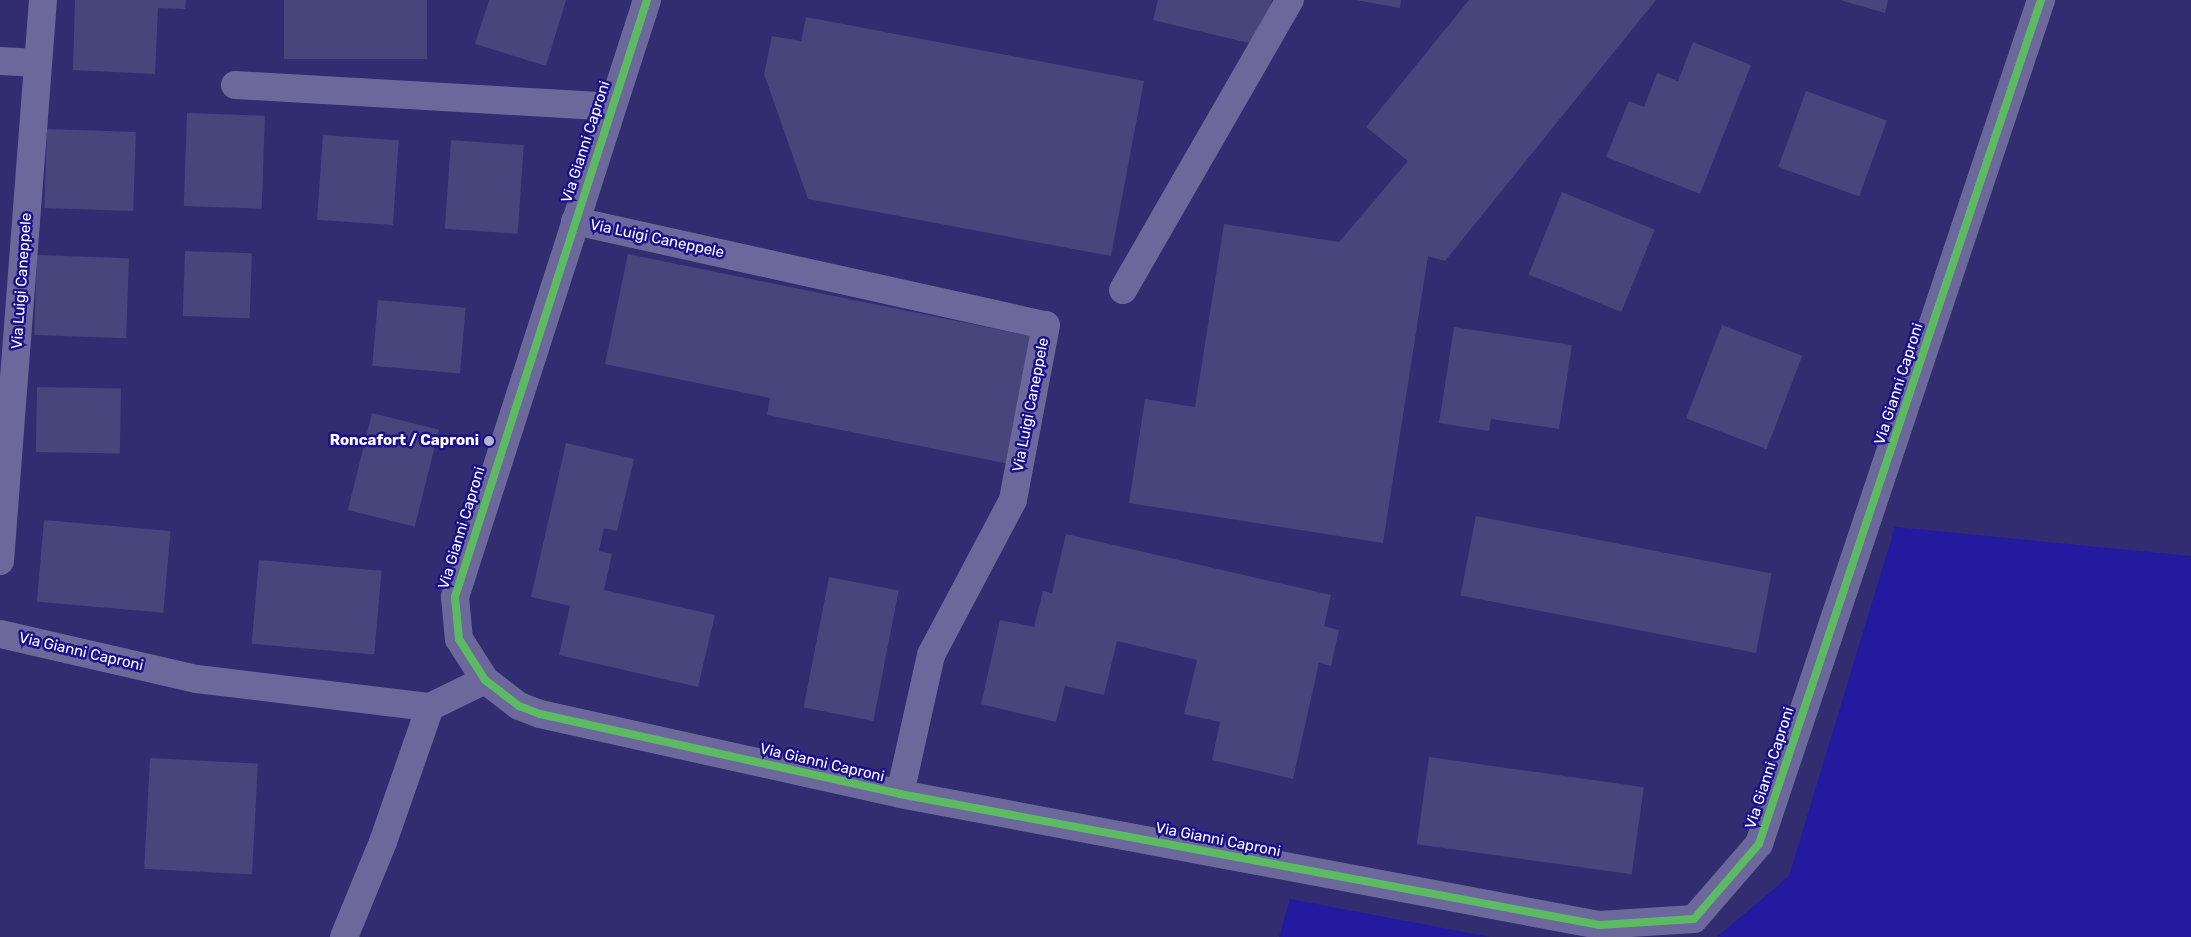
<!DOCTYPE html>
<html>
<head>
<meta charset="utf-8">
<style>
	body { margin:0 }
	#map { position:relative; width:2191px; height:937px; overflow:hidden; background:#322c70; font-family:Rubik,sans-serif }
	div>[style] { position:absolute }
	.green>* { inset:0; background:#241aa0 }
	.building>* { inset:0; background:#48447c; transform-origin:0 0 }
	.minor>* { height:28px; margin:-14px; padding:0 14px; transform-origin:14px; border-radius:14px; background:#6d689c }
	.cycleway>* { height:8px; margin:-4px; padding:0 4px; transform-origin:4px; border-radius:4px; background:#5cba63 }
	.dots>* { width:14px; height:14px; translate:-50% -50%; box-sizing:border-box; border:2px solid #1b108c; border-radius:50% }
	span { translate:-50% -50%; white-space:nowrap; text-align:center; line-height:1.15; -webkit-text-stroke:5px #1b108c; paint-order:stroke }
	.street-label { font-size:15px; color:#fff }
	.poi-label { font-size:15px; color:#fff; font-weight:700 }
	.right { translate:-100% -50%; text-align:right }
</style>
</head>
<body>
<div id="map">
	<div class="green">
		<div style="clip-path:polygon(1895px 527px,2191px 556px,2191px 937px,1717px 937px,1789px 876px)"></div>
		<div style="clip-path:polygon(1290px 899px,1490px 937px,1279px 937px)"></div>
	</div>
	<div class="building">
		<div style="clip-path:polygon(75px 0,186px 0,185px 9px,158px 8px,155px 74px,73px 70px)"></div>
		<div style="left:284px;top:0;width:143px;height:59px"></div>
		<div style="clip-path:polygon(489px 0,566px 0,546px 66px,475px 44px)"></div>
		<div style="clip-path:polygon(1158px 0,1272px 0,1261px 46px,1153px 20px)"></div>
		<div style="clip-path:polygon(1356px 0,1401px 0,1400px 8px)"></div>
		<div style="clip-path:polygon(1469px 0,1656px 0,1445px 261px,1428px 256px,1383px 543px,1129px 503px,1145px 399px,1195px 407px,1224px 224px,1339px 242px,1408px 161px,1366px 127px)"></div>
		<div style="clip-path:polygon(1840px 0,1888px 0,1885px 13px)"></div>
		<div style="clip-path:polygon(806px 17px,1144px 81px,1111px 256px,808px 199px,764px 74px,772px 36px,801px 41px)"></div>
		<div style="clip-path:polygon(1693px 42px,1751px 65px,1700px 194px,1606px 157px,1629px 101px,1644px 107px,1657px 73px,1678px 81px)"></div>
		<div style="left:1806px;top:91px;width:86px;height:81px;rotate:20deg"></div>
		<div style="left:187px;top:113px;width:78px;height:93px;rotate:2deg"></div>
		<div style="left:47px;top:129px;width:89px;height:79px;rotate:2deg"></div>
		<div style="left:323px;top:135px;width:76px;height:85px;rotate:4deg"></div>
		<div style="left:451px;top:140px;width:73px;height:89px;rotate:4deg"></div>
		<div style="left:1562px;top:192px;width:100px;height:89px;rotate:22deg"></div>
		<div style="left:185px;top:251px;width:67px;height:65px;rotate:2deg"></div>
		<div style="clip-path:polygon(628px 254px,1035px 337px,1009px 464px,767px 415px,770px 398px,605px 364px)"></div>
		<div style="left:37px;top:255px;width:92px;height:80px;rotate:2deg"></div>
		<div style="left:378px;top:300px;width:88px;height:66px;rotate:5deg"></div>
		<div style="left:1722px;top:325px;width:86px;height:100px;rotate:21deg"></div>
		<div style="clip-path:polygon(1454px 327px,1572px 345px,1559px 429px,1491px 419px,1489px 431px,1439px 423px)"></div>
		<div style="left:37px;top:387px;width:84px;height:65px;rotate:1deg"></div>
		<div style="left:372px;top:413px;width:69px;height:100px;rotate:14deg"></div>
		<div style="clip-path:polygon(566px 443px,634px 459px,617px 531px,604px 528px,599px 551px,612px 554px,604px 590px,715px 615px,698px 687px,559px 655px,570px 606px,531px 597px)"></div>
		<div style="left:1476px;top:516px;width:301px;height:81px;rotate:11deg"></div>
		<div style="left:44px;top:520px;width:127px;height:82px;rotate:5deg"></div>
		<div style="clip-path:polygon(1066px 534px,1331px 595px,1324px 626px,1339px 630px,1331px 666px,1319px 663px,1293px 779px,1212px 760px,1220px 722px,1184px 714px,1197px 660px,1117px 641px,1104px 695px,1065px 686px,1056px 722px,981px 704px,1000px 620px,1034px 627px,1043px 591px,1052px 593px)"></div>
		<div style="left:259px;top:560px;width:123px;height:84px;rotate:5deg"></div>
		<div style="left:829px;top:577px;width:71px;height:133px;rotate:11deg"></div>
		<div style="left:1429px;top:757px;width:217px;height:88px;rotate:8deg"></div>
		<div style="left:150px;top:758px;width:108px;height:111px;rotate:3deg"></div>
	</div>
	<div class="minor">
		<div style="left:647px;top:0;width:627px;rotate:107.83deg"></div>
		<div style="left:455px;top:597px;width:42px;rotate:84.6deg"></div>
		<div style="left:459px;top:639px;width:49px;rotate:57.6deg"></div>
		<div style="left:485px;top:680px;width:43px;rotate:37.4deg"></div>
		<div style="left:519px;top:706px;width:22px;rotate:21deg"></div>
		<div style="left:540px;top:714px;width:369px;rotate:12.5deg"></div>
		<div style="left:900px;top:794px;width:711px;rotate:10.61deg"></div>
		<div style="left:1599px;top:925px;width:95px;rotate:-3.6deg"></div>
		<div style="left:1694px;top:919px;width:99px;rotate:-49.1deg"></div>
		<div style="left:1759px;top:844px;width:890px;rotate:-71.52deg"></div>
		<div style="left:0;top:61px;width:38px;rotate:3deg"></div>
		<div style="left:235px;top:85px;width:378px;rotate:3.3deg"></div>
		<div style="left:575px;top:221px;width:482px;rotate:12.5deg"></div>
		<div style="left:1046px;top:325px;width:178px;rotate:100.7deg"></div>
		<div style="left:1013px;top:500px;width:175px;rotate:117.9deg"></div>
		<div style="left:931px;top:655px;width:142px;rotate:102.6deg"></div>
		<div style="left:1123px;top:290px;width:335px;rotate:-60.1deg"></div>
		<div style="left:0;top:561px;width:563px;rotate:-85.62deg"></div>
		<div style="left:0;top:634px;width:202px;rotate:12.9deg"></div>
		<div style="left:197px;top:679px;width:235px;rotate:6.9deg"></div>
		<div style="left:344px;top:937px;width:103px;rotate:-67.7deg"></div>
		<div style="left:383px;top:842px;width:143px;rotate:-70.8deg"></div>
		<div style="left:430px;top:707px;width:61px;rotate:-26.1deg"></div>
	</div>
	<div class="cycleway">
		<div style="left:647px;top:0;width:627px;rotate:107.83deg"></div>
		<div style="left:455px;top:597px;width:42px;rotate:84.6deg"></div>
		<div style="left:459px;top:639px;width:49px;rotate:57.6deg"></div>
		<div style="left:485px;top:680px;width:43px;rotate:37.4deg"></div>
		<div style="left:519px;top:706px;width:22px;rotate:21deg"></div>
		<div style="left:540px;top:714px;width:369px;rotate:12.5deg"></div>
		<div style="left:900px;top:794px;width:711px;rotate:10.61deg"></div>
		<div style="left:1599px;top:925px;width:95px;rotate:-3.6deg"></div>
		<div style="left:1694px;top:919px;width:99px;rotate:-49.1deg"></div>
		<div style="left:1759px;top:844px;width:890px;rotate:-71.52deg"></div>
	</div>
	<div class="dots">
		<div style="left:489px;top:441px;background:#b7b5cd"></div>
	</div>
	<div class="street-label">
		<span style="left:586px;top:142px;rotate:-72deg">Via Gianni Caproni</span>
		<span style="left:657px;top:239px;rotate:12deg">Via Luigi Caneppele</span>
		<span style="left:22px;top:281px;rotate:-86deg">Via Luigi Caneppele</span>
		<span style="left:1899px;top:384px;rotate:-72deg">Via Gianni Caproni</span>
		<span style="left:1031px;top:405px;rotate:-79deg">Via Luigi Caneppele</span>
		<span style="left:462px;top:528px;rotate:-73deg">Via Gianni Caproni</span>
		<span style="left:81px;top:652px;rotate:13deg">Via Gianni Caproni</span>
		<span style="left:822px;top:763px;rotate:13deg">Via Gianni Caproni</span>
		<span style="left:1770px;top:768px;rotate:-72deg">Via Gianni Caproni</span>
		<span style="left:1218px;top:840px;rotate:11deg">Via Gianni Caproni</span>
	</div>
	<div class="poi-label">
		<span class="right" style="left:479px;top:441px">Roncafort / Caproni</span>
	</div>
</div>
</body>
</html>
